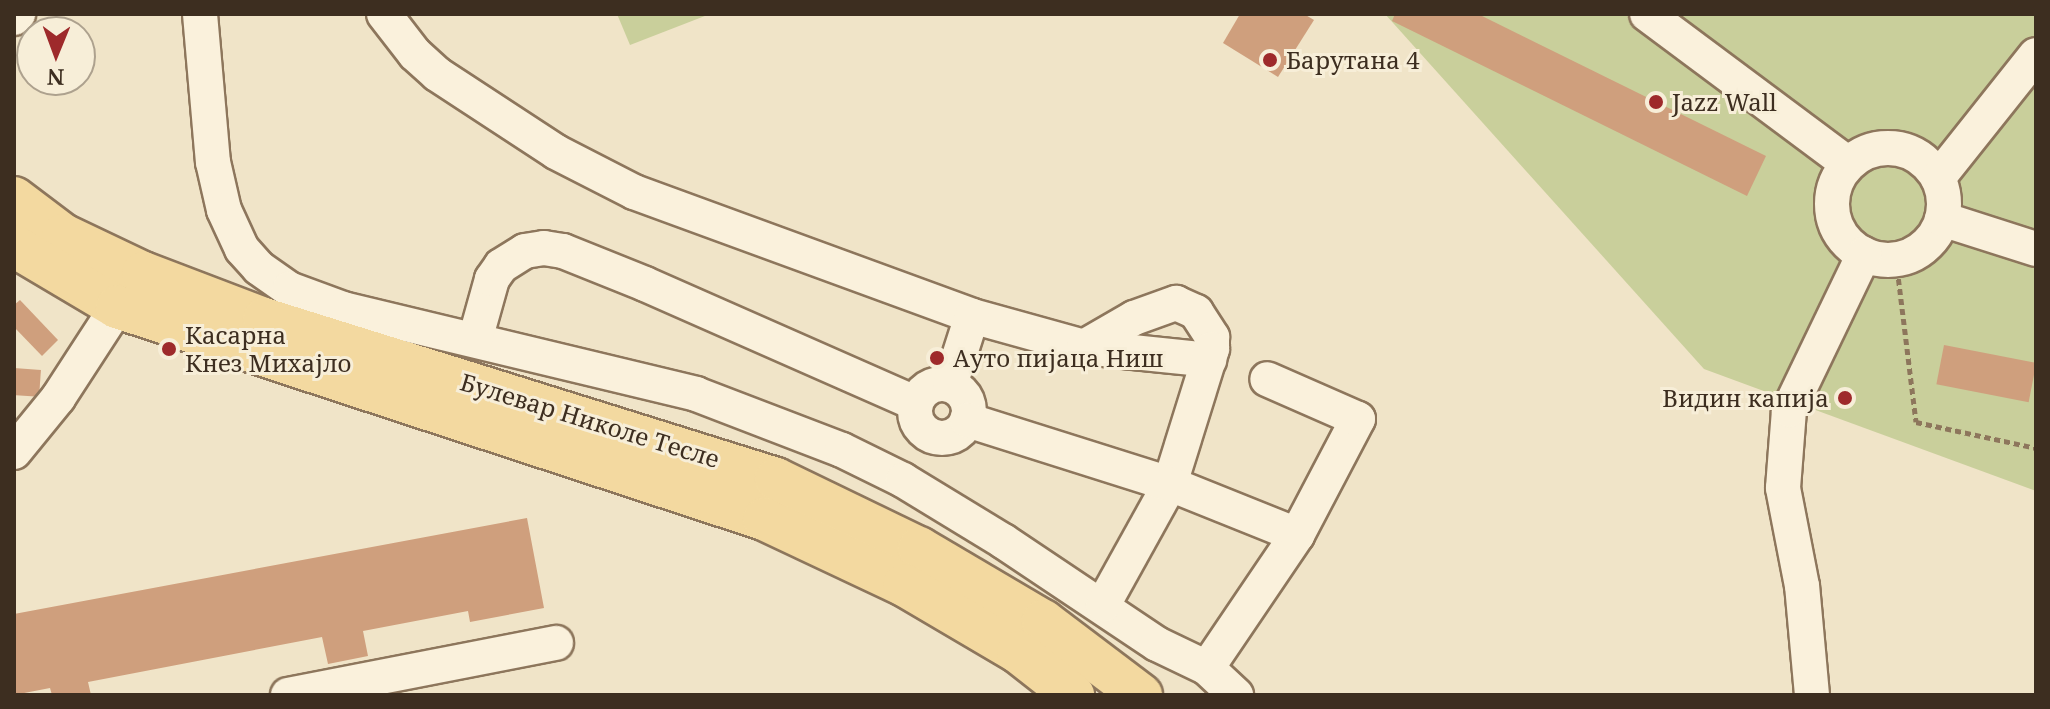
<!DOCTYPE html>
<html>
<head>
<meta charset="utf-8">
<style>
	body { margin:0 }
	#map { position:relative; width:2050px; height:709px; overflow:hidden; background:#f0e4c8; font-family:"Noto Serif",serif }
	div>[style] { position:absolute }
	.green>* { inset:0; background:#c9cf9b }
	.building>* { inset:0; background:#cf9f7d; transform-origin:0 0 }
	.path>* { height:5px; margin-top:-2.5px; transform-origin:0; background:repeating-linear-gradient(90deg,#8d765c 0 6px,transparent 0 10px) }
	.roads { filter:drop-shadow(2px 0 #8d765c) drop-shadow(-2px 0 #8d765c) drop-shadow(0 2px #8d765c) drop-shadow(0 -2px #8d765c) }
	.minor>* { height:34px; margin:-17px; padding:0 17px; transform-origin:17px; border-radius:17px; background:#faf1dc }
	.minor>.ring { margin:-17px; padding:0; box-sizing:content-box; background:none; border:34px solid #faf1dc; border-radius:50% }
	.major>* { height:42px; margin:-21px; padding:0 21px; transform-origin:21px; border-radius:21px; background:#f3d9a0 }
	.dots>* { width:22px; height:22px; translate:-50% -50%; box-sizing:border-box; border:4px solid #f7eed8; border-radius:50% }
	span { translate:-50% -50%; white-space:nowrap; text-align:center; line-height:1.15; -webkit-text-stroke:6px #f7eed8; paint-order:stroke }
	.poi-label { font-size:24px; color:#3d2e20 }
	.left { translate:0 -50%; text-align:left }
	.right { translate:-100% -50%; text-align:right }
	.street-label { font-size:24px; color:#3d2e20 }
	.frame { position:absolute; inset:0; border:16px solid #3d2e20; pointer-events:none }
	.north { position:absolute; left:16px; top:16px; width:80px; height:80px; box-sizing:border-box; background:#f7eed8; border:2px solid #ada18e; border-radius:50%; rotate:181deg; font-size:22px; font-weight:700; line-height:32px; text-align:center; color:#3d2e20 }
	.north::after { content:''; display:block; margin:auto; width:28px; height:36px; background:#9e2a2b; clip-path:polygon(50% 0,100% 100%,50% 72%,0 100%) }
</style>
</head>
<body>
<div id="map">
	<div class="green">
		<div style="clip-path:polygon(617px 14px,710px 14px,630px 45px)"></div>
		<div style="clip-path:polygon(1385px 14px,2036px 14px,2036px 491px,1704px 369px)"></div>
	</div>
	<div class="building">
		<div style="clip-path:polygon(1240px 14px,1304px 14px,1314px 20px,1278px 77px,1223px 43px)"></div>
		<div style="clip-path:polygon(1395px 14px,1478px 14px,1766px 156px,1747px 196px,1392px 21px)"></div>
		<div style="clip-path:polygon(20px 300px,58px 340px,42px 356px,14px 327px,14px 305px)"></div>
		<div style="left:1944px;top:345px;width:94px;height:40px;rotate:11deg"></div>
		<div style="left:14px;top:368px;width:27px;height:27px;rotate:4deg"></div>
		<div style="clip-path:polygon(527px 518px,544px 608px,470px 622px,468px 611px,363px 631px,368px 656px,328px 664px,322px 637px,88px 682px,91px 695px,52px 695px,50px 688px,14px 695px,14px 614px)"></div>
	</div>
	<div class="path">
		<div style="left:1896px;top:259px;width:164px;rotate:83deg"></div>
		<div style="left:1916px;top:422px;width:123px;rotate:12.2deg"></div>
	</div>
	<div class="roads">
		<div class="minor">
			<div style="left:200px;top:14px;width:149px;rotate:85deg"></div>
			<div style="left:213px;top:162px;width:49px;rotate:77.1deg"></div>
			<div style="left:224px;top:210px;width:43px;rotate:65.2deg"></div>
			<div style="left:242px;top:249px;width:25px;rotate:48deg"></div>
			<div style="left:259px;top:268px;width:37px;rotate:35deg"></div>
			<div style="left:289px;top:289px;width:58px;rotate:20.3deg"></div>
			<div style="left:343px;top:309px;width:363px;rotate:13.5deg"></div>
			<div style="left:696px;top:394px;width:156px;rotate:21deg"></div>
			<div style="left:842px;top:450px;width:68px;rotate:26.2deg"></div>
			<div style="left:903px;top:480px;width:117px;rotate:31.4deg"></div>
			<div style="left:1003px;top:541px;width:185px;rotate:33.8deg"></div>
			<div style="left:1157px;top:644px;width:55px;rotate:25.6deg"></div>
			<div style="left:1207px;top:668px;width:40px;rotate:43deg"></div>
			<div style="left:384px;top:14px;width:51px;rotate:52.2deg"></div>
			<div style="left:415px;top:54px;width:30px;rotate:42deg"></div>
			<div style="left:437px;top:74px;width:142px;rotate:33.2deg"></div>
			<div style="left:556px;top:152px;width:88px;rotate:27.1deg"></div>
			<div style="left:634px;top:192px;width:360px;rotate:20.1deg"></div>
			<div style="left:972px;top:316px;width:116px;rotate:15.5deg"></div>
			<div style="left:1084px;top:347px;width:126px;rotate:5.9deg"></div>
			<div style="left:1647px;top:14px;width:251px;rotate:36.7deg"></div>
			<div style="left:14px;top:18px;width:6px;rotate:-45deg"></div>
			<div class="ring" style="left:1832px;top:148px;width:78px;height:78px"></div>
			<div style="left:1938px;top:178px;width:157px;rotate:-51.5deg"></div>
			<div style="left:1942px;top:219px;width:99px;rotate:17.7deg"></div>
			<div style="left:475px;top:340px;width:63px;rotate:-74.4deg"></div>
			<div style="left:492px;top:279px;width:16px;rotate:-55deg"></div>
			<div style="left:501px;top:266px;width:28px;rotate:-32deg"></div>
			<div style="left:525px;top:251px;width:19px;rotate:-9deg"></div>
			<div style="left:544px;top:248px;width:19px;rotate:9deg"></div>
			<div style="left:563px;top:251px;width:88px;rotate:21.9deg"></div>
			<div style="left:645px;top:284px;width:295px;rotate:23.8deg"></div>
			<div style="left:1084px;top:347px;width:58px;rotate:-30.1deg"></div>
			<div style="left:1134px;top:318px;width:45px;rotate:-19.7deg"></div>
			<div style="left:1176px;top:303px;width:22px;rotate:24deg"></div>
			<div style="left:1196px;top:312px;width:30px;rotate:57deg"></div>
			<div style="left:1212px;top:337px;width:12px;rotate:90deg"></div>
			<div style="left:1212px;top:349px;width:141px;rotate:107.3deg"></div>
			<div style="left:1170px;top:484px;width:138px;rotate:119deg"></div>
			<div class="ring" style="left:915px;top:384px;width:20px;height:20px"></div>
			<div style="left:950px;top:385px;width:72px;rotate:-72.3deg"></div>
			<div style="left:967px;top:420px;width:213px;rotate:17.5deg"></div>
			<div style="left:1170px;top:484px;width:137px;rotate:21.9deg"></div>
			<div style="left:14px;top:452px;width:70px;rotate:-50.8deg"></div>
			<div style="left:58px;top:398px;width:108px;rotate:-57deg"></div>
			<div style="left:1207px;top:668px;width:161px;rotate:-55.9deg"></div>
			<div style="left:1297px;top:535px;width:131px;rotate:-62.3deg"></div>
			<div style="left:1358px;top:419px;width:99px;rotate:-156.3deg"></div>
			<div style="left:288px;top:695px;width:273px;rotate:-11deg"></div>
			<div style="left:1812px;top:695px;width:109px;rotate:-95.2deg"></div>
			<div style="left:1802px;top:586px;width:100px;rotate:-101deg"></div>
			<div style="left:1783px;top:488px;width:78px;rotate:-85.6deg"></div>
			<div style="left:1789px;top:410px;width:173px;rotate:-64.3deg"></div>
		</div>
		<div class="major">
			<div style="left:14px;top:198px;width:61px;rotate:37.1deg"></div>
			<div style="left:63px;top:235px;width:89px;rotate:25.4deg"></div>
			<div style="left:143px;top:273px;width:129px;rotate:20.8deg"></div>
			<div style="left:264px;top:319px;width:536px;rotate:17.35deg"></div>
			<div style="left:776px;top:479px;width:159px;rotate:25.8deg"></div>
			<div style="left:919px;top:548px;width:144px;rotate:30.5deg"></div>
			<div style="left:1043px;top:621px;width:123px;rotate:37.1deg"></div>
			<div style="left:14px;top:246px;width:120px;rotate:30.6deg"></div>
			<div style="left:117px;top:307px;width:681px;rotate:18.14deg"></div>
			<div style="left:764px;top:519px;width:155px;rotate:25.2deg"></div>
			<div style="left:904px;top:585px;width:132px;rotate:30.4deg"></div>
			<div style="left:1018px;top:652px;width:70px;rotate:38deg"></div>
		</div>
	</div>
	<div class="dots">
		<div style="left:1270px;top:60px;background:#9e2a2b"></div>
		<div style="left:1656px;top:102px;background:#9e2a2b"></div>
		<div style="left:169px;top:349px;background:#9e2a2b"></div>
		<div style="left:937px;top:358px;background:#9e2a2b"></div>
		<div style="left:1845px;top:398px;background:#9e2a2b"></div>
	</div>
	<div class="poi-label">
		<span class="left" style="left:1286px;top:60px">Барутана 4</span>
		<span class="left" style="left:1672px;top:102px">Jazz Wall</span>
		<span class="left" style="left:185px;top:349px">Касарна<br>Кнез Михајло</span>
		<span class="left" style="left:953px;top:358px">Ауто пијаца Ниш</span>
		<span class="right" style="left:1829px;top:398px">Видин капија</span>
	</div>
	<div class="street-label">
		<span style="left:590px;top:420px;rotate:17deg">Булевар Николе Тесле</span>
	</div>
	<div class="frame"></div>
	<div class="north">N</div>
</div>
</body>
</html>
